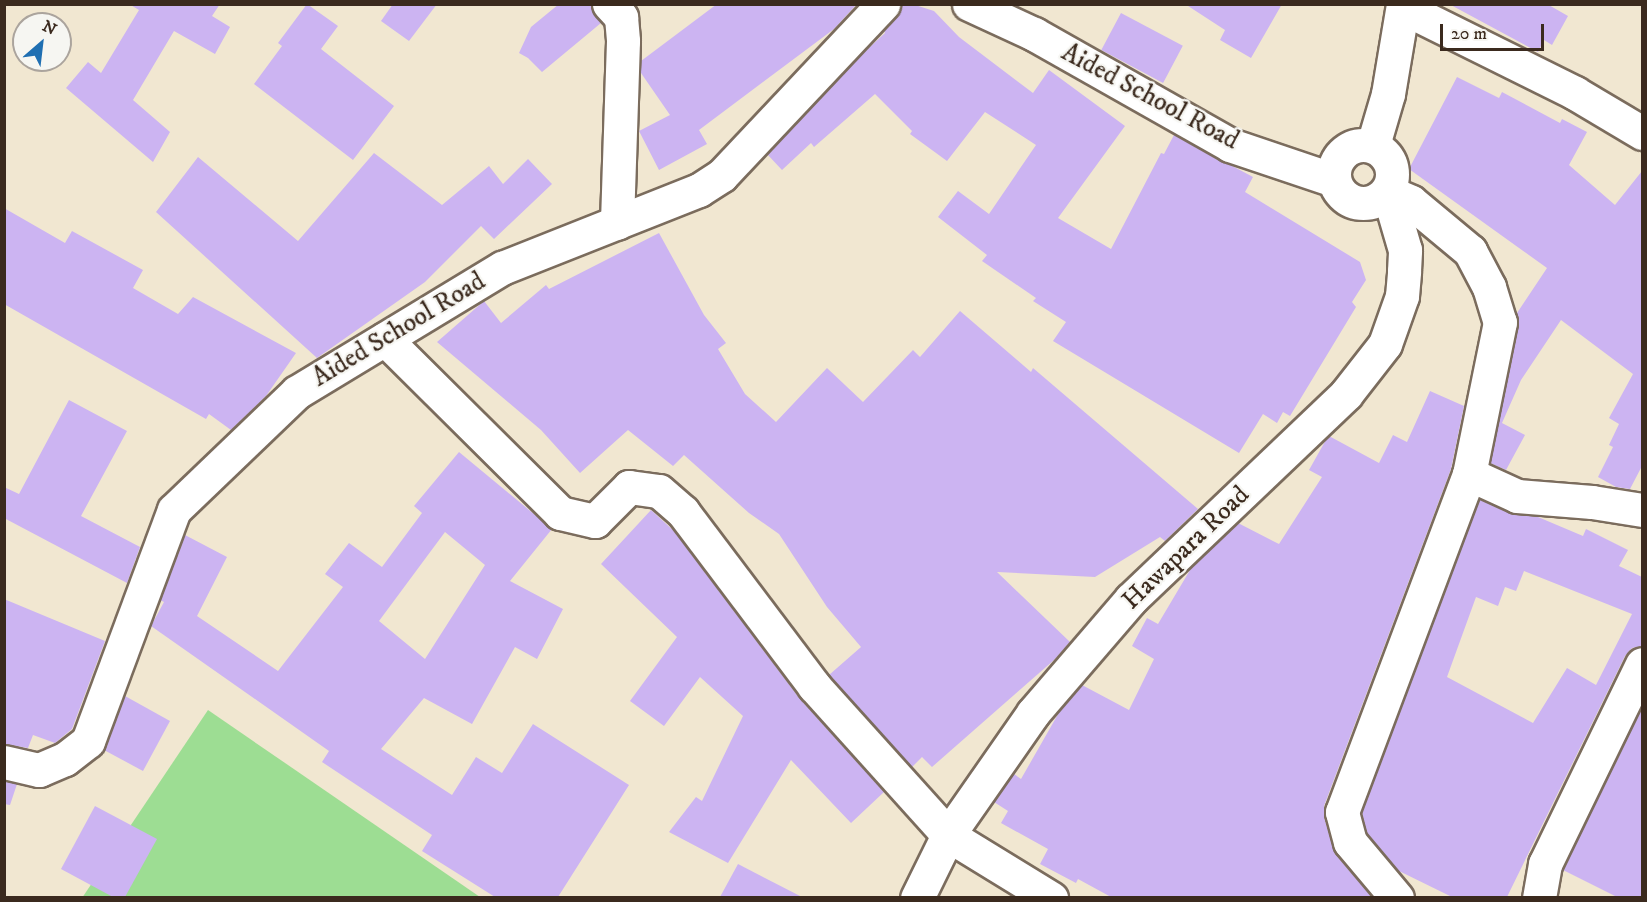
<!DOCTYPE html>
<html>
<head>
<meta charset="utf-8">
<style>
	body { margin:0 }
	#map { position:relative; width:1647px; height:902px; overflow:hidden; background:#f1e7d1; font-family:"IM FELL DW Pica",serif }
	div>[style] { position:absolute }
	.green>* { inset:0; background:#9ddd93 }
	.building>* { inset:0; background:#ccb4f2; transform-origin:0 0 }
	.roads { filter:drop-shadow(2px 0 #7b6c5d) drop-shadow(-2px 0 #7b6c5d) drop-shadow(0 2px #7b6c5d) drop-shadow(0 -2px #7b6c5d) }
	.minor>* { height:33px; margin:-16.5px; padding:0 16.5px; transform-origin:16.5px; border-radius:16.5px; background:#fff }
	.minor>.ring { margin:-16.5px; padding:0; box-sizing:content-box; background:none; border:33px solid #fff; border-radius:50% }
	span { translate:-50% -50%; white-space:nowrap; text-align:center; line-height:1.15; -webkit-text-stroke:4.5px #f6f6f2; paint-order:stroke }
	.street-label { font-size:26px; color:#3b2a1e }
	.frame { position:absolute; inset:0; border:6px solid #3b2a1e; pointer-events:none }
	.north { position:absolute; left:12px; top:12px; width:60px; height:60px; box-sizing:border-box; background:#f6f6f2; border:2px solid #aba49d; border-radius:50%; rotate:28deg; font-size:16px; font-weight:700; line-height:24px; text-align:center; color:#3b2a1e }
	.north::after { content:''; display:block; margin:auto; width:21px; height:27px; background:#1f6fb2; clip-path:polygon(50% 0,100% 100%,50% 72%,0 100%) }
	.scale { position:absolute; left:1440px; top:24px; width:104px; height:27px; box-sizing:border-box; border:3px solid #3b2a1e; border-top:0; padding-left:8px; font-size:18px; line-height:21px; white-space:nowrap; color:#3b2a1e; -webkit-text-stroke:4px #f6f6f2; paint-order:stroke }
</style>
</head>
<body>
<div id="map">
	<div class="green">
		<div style="clip-path:polygon(208px 710px,480px 897px,82px 898px)"></div>
	</div>
	<div class="building">
		<div style="clip-path:polygon(129px 4px,220px 4px,212px 16px,230px 27px,215px 54px,174px 31px,133px 100px,170px 132px,153px 162px,66px 88px,88px 62px,101px 73px,139px 10px)"></div>
		<div style="clip-path:polygon(307px 4px,338px 26px,321px 49px,394px 106px,353px 160px,254px 84px,282px 46px,278px 43px)"></div>
		<div style="clip-path:polygon(393px 4px,437px 4px,409px 41px,381px 21px)"></div>
		<div style="clip-path:polygon(559px 4px,591px 4px,595px 16px,601px 23px,542px 72px,528px 58px,519px 53px,531px 27px)"></div>
		<div style="clip-path:polygon(717px 4px,857px 4px,834px 29px,699px 130px,707px 144px,659px 170px,639px 131px,670px 115px,641px 73px,641px 61px)"></div>
		<div style="clip-path:polygon(901px 4px,912px 4px,934px 11px,959px 37px,1033px 93px,1049px 70px,1125px 126px,1058px 218px,1111px 249px,1161px 153px,1164px 154px,1174px 135px,1253px 177px,1245px 192px,1360px 262px,1366px 280px,1352px 302px,1356px 307px,1290px 416px,1283px 412px,1277px 423px,1263px 414px,1239px 453px,1053px 341px,1066px 322px,1033px 301px,1036px 298px,982px 261px,987px 255px,938px 217px,958px 191px,989px 214px,1036px 145px,985px 112px,947px 161px,910px 134px,912px 131px,875px 94px,814px 147px,811px 143px,782px 170px,767px 154px,858px 58px,885px 33px,884px 31px,897px 16px)"></div>
		<div style="clip-path:polygon(1185px 4px,1282px 4px,1251px 58px,1220px 40px,1225px 30px)"></div>
		<div style="clip-path:polygon(1449px 4px,1547px 4px,1568px 16px,1552px 45px,1544px 40px,1538px 52px)"></div>
		<div style="left:1121px;top:13px;width:70px;height:42px;rotate:28deg"></div>
		<div style="clip-path:polygon(1457px 77px,1499px 98px,1502px 92px,1560px 123px,1562px 119px,1587px 132px,1569px 165px,1615px 205px,1642px 171px,1642px 466px,1630px 489px,1616px 487px,1598px 477px,1613px 447px,1609px 445px,1619px 424px,1609px 418px,1633px 374px,1561px 320px,1521px 380px,1502px 423px,1525px 435px,1506px 470px,1490px 463px,1518px 326px,1517px 313px,1547px 268px,1409px 169px)"></div>
		<div style="clip-path:polygon(374px 153px,442px 205px,489px 166px,503px 184px,528px 159px,552px 184px,494px 239px,481px 226px,425px 282px,317px 358px,156px 212px,198px 157px,298px 241px)"></div>
		<div style="clip-path:polygon(4px 208px,65px 243px,72px 231px,143px 270px,133px 288px,178px 314px,193px 297px,296px 353px,266px 396px,231px 430px,209px 414px,206px 419px,4px 304px)"></div>
		<div style="clip-path:polygon(659px 233px,704px 315px,726px 343px,718px 349px,745px 394px,776px 422px,827px 368px,863px 402px,913px 350px,920px 357px,960px 311px,1031px 372px,1033px 368px,1198px 509px,1165px 541px,1160px 537px,1095px 577px,997px 572px,1070px 642px,1054px 660px,932px 767px,922px 757px,912px 767px,829px 675px,861px 647px,827px 607px,779px 534px,749px 513px,684px 455px,673px 466px,628px 430px,580px 473px,541px 430px,437px 342px,484px 301px,501px 323px,546px 285px,549px 289px)"></div>
		<div style="clip-path:polygon(1430px 391px,1464px 406px,1451px 469px,1324px 806px,1324px 817px,1335px 854px,1372px 897px,1111px 897px,1078px 879px,1076px 883px,1040px 864px,1048px 849px,1001px 823px,1008px 811px,994px 802px,1014px 774px,1021px 779px,1061px 709px,1082px 685px,1129px 710px,1154px 659px,1132px 646px,1147px 618px,1158px 624px,1193px 565px,1238px 523px,1279px 544px,1322px 477px,1309px 470px,1327px 438px,1329px 436px,1379px 463px,1393px 435px,1407px 442px)"></div>
		<div style="clip-path:polygon(69px 400px,127px 431px,81px 516px,140px 547px,127px 583px,4px 518px,4px 487px,19px 494px)"></div>
		<div style="clip-path:polygon(evenodd,459px 452px,552px 529px,510px 581px,563px 609px,537px 659px,515px 647px,472px 724px,424px 698px,381px 749px,452px 795px,476px 757px,502px 773px,533px 724px,629px 785px,558px 897px,495px 897px,422px 851px,432px 835px,322px 762px,329px 751px,151px 626px,164px 602px,160px 600px,185px 535px,227px 557px,197px 616px,278px 671px,343px 587px,325px 574px,349px 543px,382px 567px,422px 513px,414px 506px,459px 452px,445px 532px,485px 565px,425px 659px,379px 621px,445px 532px)"></div>
		<div style="clip-path:polygon(evenodd,1479px 499px,1510px 513px,1538px 517px,1583px 536px,1586px 529px,1628px 550px,1619px 566px,1642px 577px,1642px 646px,1632px 648px,1625px 656px,1507px 897px,1452px 897px,1399px 871px,1367px 833px,1362px 813px,1479px 499px,1524px 571px,1632px 614px,1596px 685px,1567px 668px,1533px 723px,1447px 677px,1476px 597px,1498px 606px,1505px 587px,1516px 591px,1524px 571px)"></div>
		<div style="clip-path:polygon(651px 510px,674px 531px,800px 699px,884px 792px,851px 823px,791px 760px,728px 863px,669px 832px,696px 797px,702px 801px,743px 716px,700px 677px,664px 726px,630px 701px,677px 637px,601px 564px)"></div>
		<div style="clip-path:polygon(4px 599px,105px 641px,72px 729px,55px 743px,33px 735px,28px 748px,4px 744px)"></div>
		<div style="clip-path:polygon(125px 696px,170px 721px,143px 771px,104px 750px)"></div>
		<div style="clip-path:polygon(1642px 706px,1642px 897px,1617px 897px,1563px 870px)"></div>
		<div style="clip-path:polygon(4px 781px,17px 784px,10px 805px,4px 804px)"></div>
		<div style="clip-path:polygon(95px 806px,157px 839px,125px 897px,113px 897px,61px 869px)"></div>
		<div style="clip-path:polygon(738px 864px,802px 897px,720px 897px)"></div>
	</div>
	<div class="roads">
		<div class="minor">
			<div style="left:609px;top:4px;width:18px;rotate:47deg"></div>
			<div style="left:621px;top:17px;width:24px;rotate:85deg"></div>
			<div style="left:623px;top:41px;width:182px;rotate:91.9deg"></div>
			<div style="left:969px;top:4px;width:72px;rotate:24.8deg"></div>
			<div style="left:1034px;top:34px;width:225px;rotate:29.5deg"></div>
			<div style="left:1230px;top:145px;width:110px;rotate:18.6deg"></div>
			<div style="left:1404px;top:8px;width:191px;rotate:26.4deg"></div>
			<div style="left:1575px;top:93px;width:78px;rotate:30.8deg"></div>
			<div class="ring" style="left:1334px;top:145px;width:25px;height:25px"></div>
			<div style="left:1373px;top:145px;width:53px;rotate:-73.6deg"></div>
			<div style="left:1388px;top:94px;width:91px;rotate:-80.5deg"></div>
			<div style="left:1388px;top:192px;width:25px;rotate:23deg"></div>
			<div style="left:1411px;top:202px;width:77px;rotate:39.7deg"></div>
			<div style="left:1470px;top:251px;width:41px;rotate:62.2deg"></div>
			<div style="left:1489px;top:287px;width:37px;rotate:73deg"></div>
			<div style="left:1500px;top:322px;width:155px;rotate:101.5deg"></div>
			<div style="left:385px;top:339px;width:247px;rotate:44.8deg"></div>
			<div style="left:560px;top:513px;width:36px;rotate:13deg"></div>
			<div style="left:595px;top:521px;width:48px;rotate:-45deg"></div>
			<div style="left:629px;top:487px;width:30px;rotate:8deg"></div>
			<div style="left:659px;top:491px;width:32px;rotate:41deg"></div>
			<div style="left:683px;top:512px;width:218px;rotate:53deg"></div>
			<div style="left:814px;top:686px;width:200px;rotate:48deg"></div>
			<div style="left:948px;top:835px;width:121px;rotate:31.5deg"></div>
			<div style="left:4px;top:762px;width:36px;rotate:13deg"></div>
			<div style="left:39px;top:770px;width:28px;rotate:-23deg"></div>
			<div style="left:65px;top:759px;width:29px;rotate:-38deg"></div>
			<div style="left:88px;top:741px;width:246px;rotate:-69.6deg"></div>
			<div style="left:174px;top:510px;width:170px;rotate:-43.8deg"></div>
			<div style="left:297px;top:392px;width:240px;rotate:-31.2deg"></div>
			<div style="left:502px;top:268px;width:212px;rotate:-21.6deg"></div>
			<div style="left:699px;top:190px;width:27px;rotate:-33deg"></div>
			<div style="left:722px;top:175px;width:235px;rotate:-46.7deg"></div>
			<div style="left:917px;top:898px;width:70px;rotate:-63.8deg"></div>
			<div style="left:948px;top:835px;width:149px;rotate:-55.1deg"></div>
			<div style="left:1033px;top:713px;width:150px;rotate:-49.3deg"></div>
			<div style="left:1131px;top:599px;width:297px;rotate:-43.6deg"></div>
			<div style="left:1346px;top:394px;width:63px;rotate:-52deg"></div>
			<div style="left:1385px;top:344px;width:51px;rotate:-70.5deg"></div>
			<div style="left:1402px;top:296px;width:25px;rotate:-85deg"></div>
			<div style="left:1404px;top:271px;width:21px;rotate:-87deg"></div>
			<div style="left:1405px;top:250px;width:60px;rotate:-106.3deg"></div>
			<div style="left:1397px;top:898px;width:73px;rotate:-130deg"></div>
			<div style="left:1350px;top:842px;width:31px;rotate:-105deg"></div>
			<div style="left:1342px;top:812px;width:361px;rotate:-69.4deg"></div>
			<div style="left:1469px;top:474px;width:53px;rotate:24.6deg"></div>
			<div style="left:1517px;top:496px;width:75px;rotate:4.6deg"></div>
			<div style="left:1592px;top:502px;width:51px;rotate:9.1deg"></div>
			<div style="left:1539px;top:898px;width:35px;rotate:-80deg"></div>
			<div style="left:1545px;top:864px;width:222px;rotate:-64.1deg"></div>
		</div>
	</div>
	<div class="street-label">
		<span style="left:1150px;top:97px;rotate:28deg">Aided School Road</span>
		<span style="left:399px;top:330px;rotate:-31deg">Aided School Road</span>
		<span style="left:1186px;top:548px;rotate:-44deg">Hawapara Road</span>
	</div>
	<div class="frame"></div>
	<div class="north">N</div>
	<div class="scale">20 m</div>
</div>
</body>
</html>
